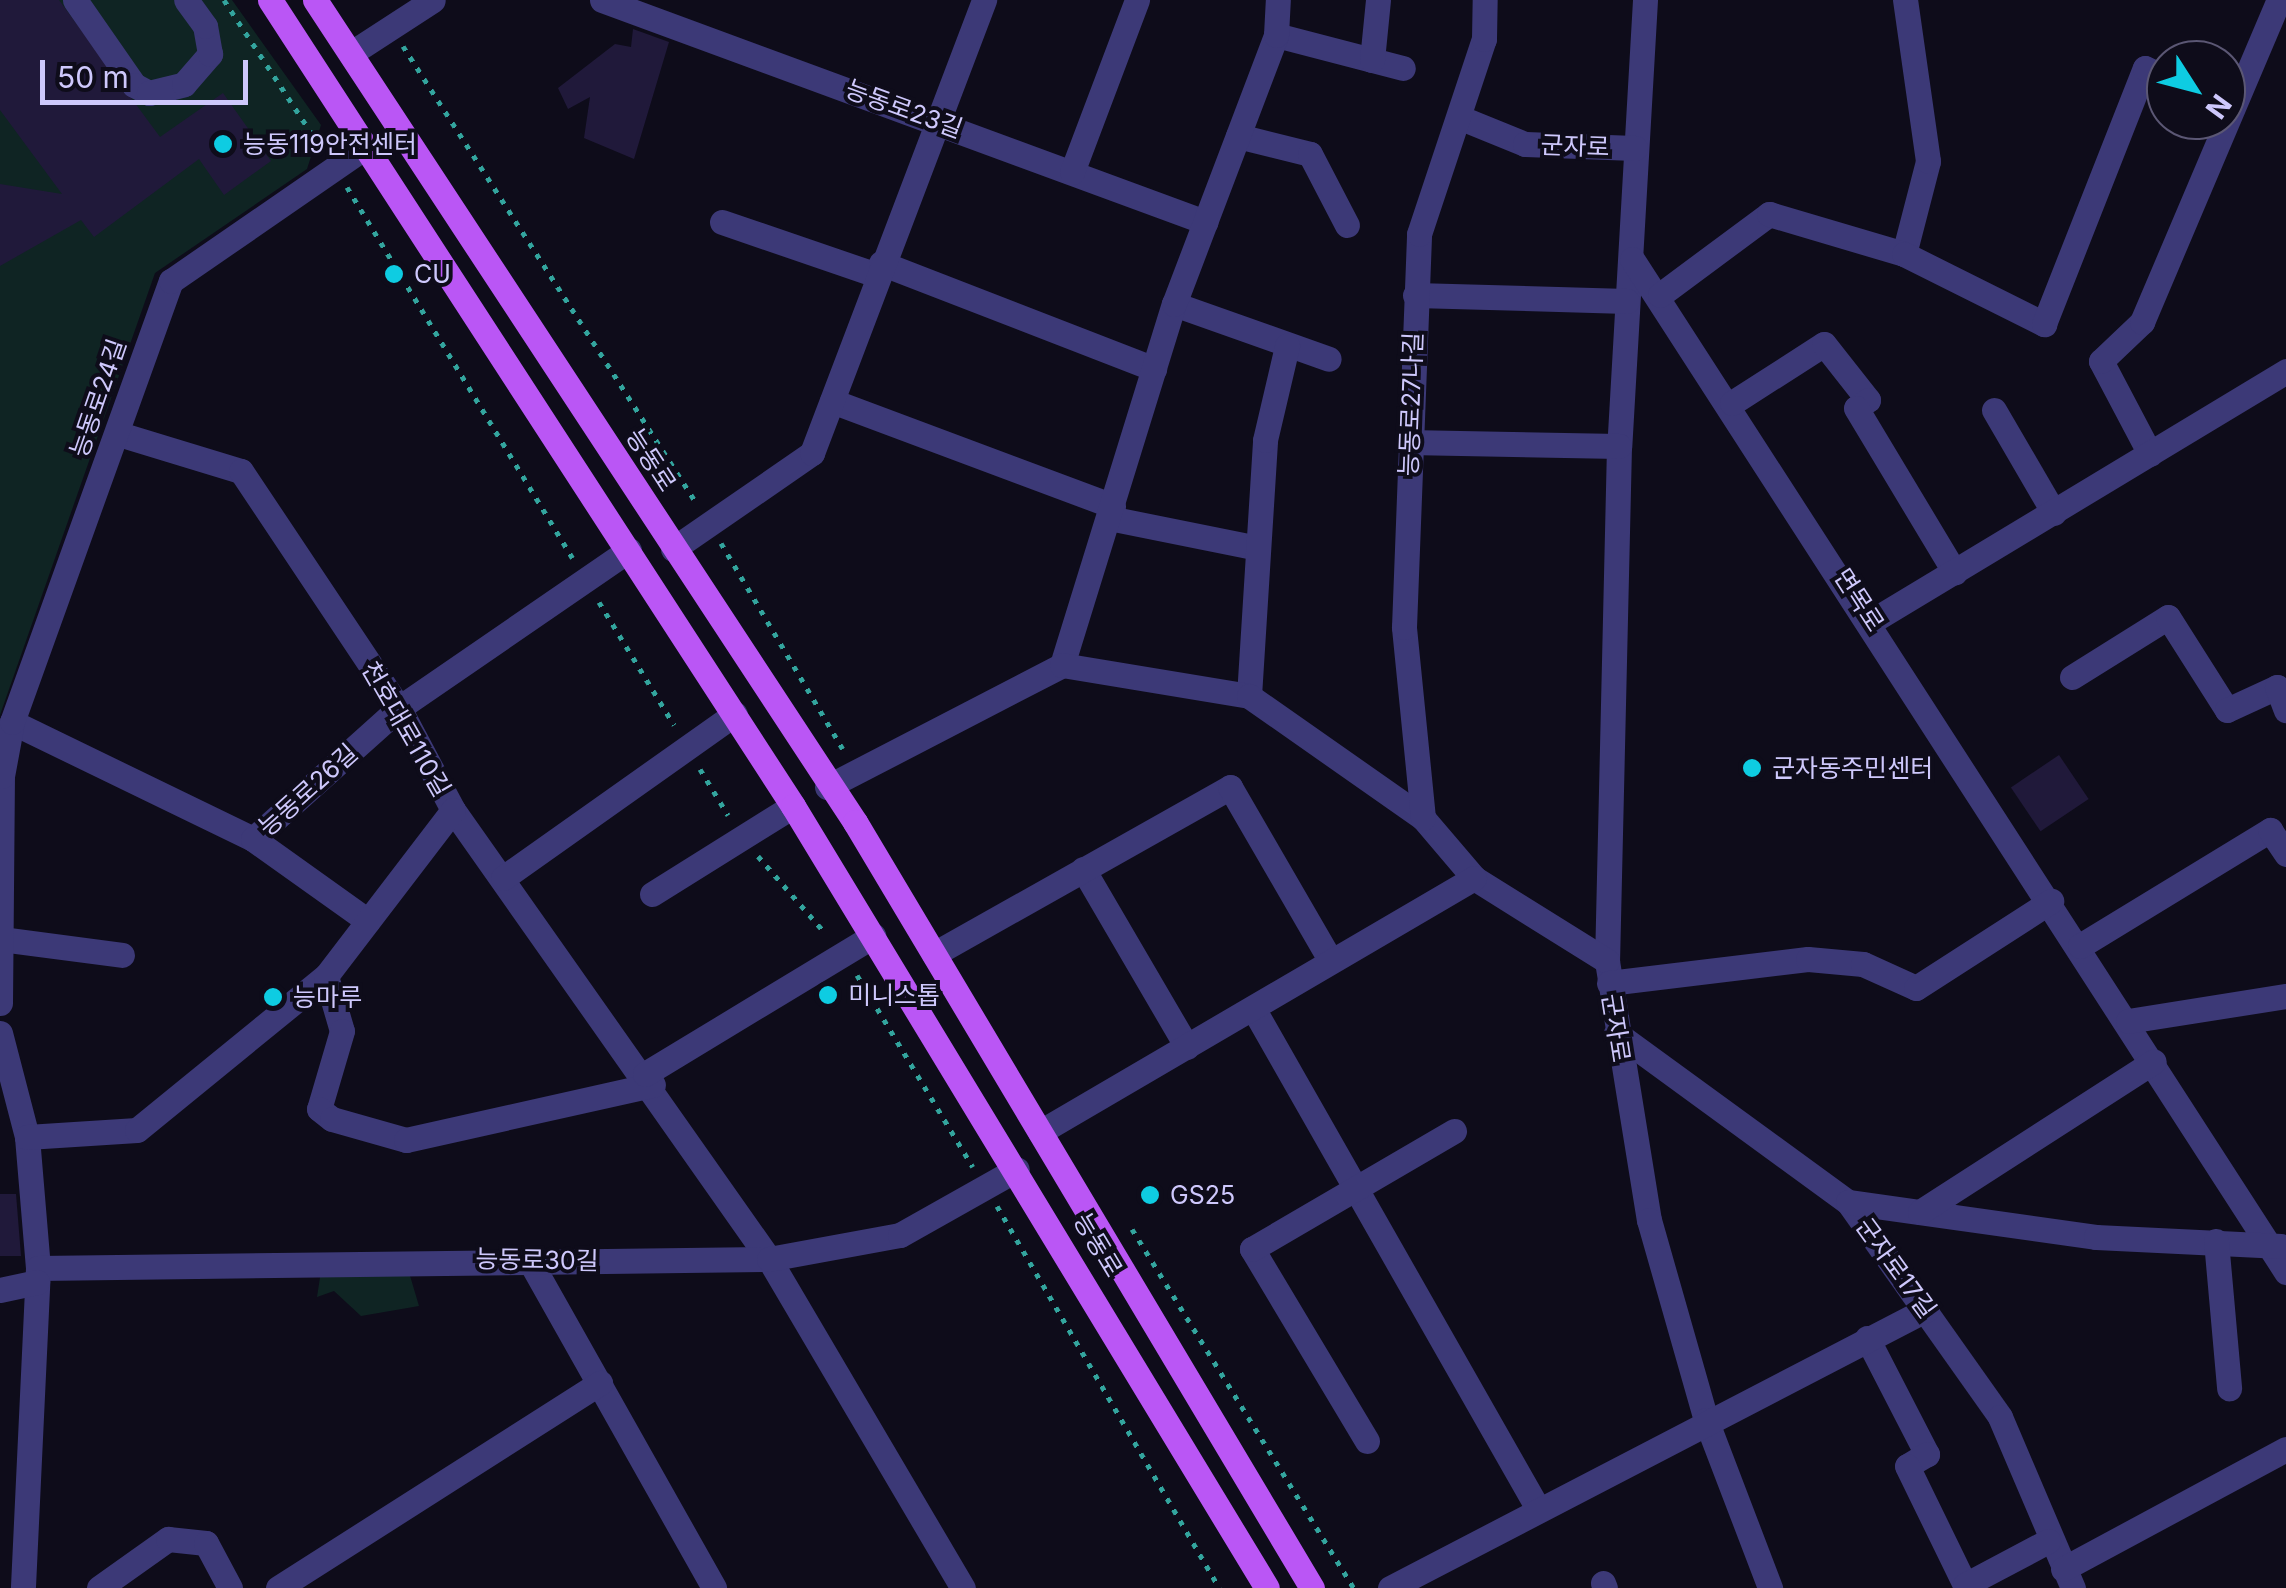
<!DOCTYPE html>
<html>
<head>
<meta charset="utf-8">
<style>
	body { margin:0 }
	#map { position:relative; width:2286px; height:1588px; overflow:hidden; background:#0e0c1a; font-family:Inter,"Noto Sans KR",sans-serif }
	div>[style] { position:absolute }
	.green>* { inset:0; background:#0f2423 }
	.building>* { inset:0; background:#20193a; transform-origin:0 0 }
	.path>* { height:5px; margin-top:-2.5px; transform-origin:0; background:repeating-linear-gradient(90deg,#33a59e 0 5px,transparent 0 13px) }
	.minor>* { height:25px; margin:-12.5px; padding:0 12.5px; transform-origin:12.5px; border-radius:12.5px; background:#3c3977 }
	.major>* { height:25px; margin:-12.5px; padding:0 12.5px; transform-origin:12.5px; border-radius:12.5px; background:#ba56f5 }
	.dots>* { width:28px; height:28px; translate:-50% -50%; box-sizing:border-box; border:5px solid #0e0c1a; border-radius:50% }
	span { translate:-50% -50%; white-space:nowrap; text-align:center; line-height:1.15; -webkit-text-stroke:8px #0e0c1a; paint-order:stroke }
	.street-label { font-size:25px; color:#cec8fc }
	.poi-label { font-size:25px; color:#cec8fc }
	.left { translate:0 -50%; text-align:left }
	.north { position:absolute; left:2146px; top:40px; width:100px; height:100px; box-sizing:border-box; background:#0e0c1a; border:2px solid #5b5774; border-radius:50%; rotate:126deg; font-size:28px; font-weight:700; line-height:40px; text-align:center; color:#cec8fc }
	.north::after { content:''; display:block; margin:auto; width:35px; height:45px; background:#0ecce2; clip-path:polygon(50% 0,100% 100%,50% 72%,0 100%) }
	.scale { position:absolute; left:40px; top:60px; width:208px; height:45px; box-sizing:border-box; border:5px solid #cec8fc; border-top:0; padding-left:12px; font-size:30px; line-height:35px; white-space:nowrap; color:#cec8fc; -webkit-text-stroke:8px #0e0c1a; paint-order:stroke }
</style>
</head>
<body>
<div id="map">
	<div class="green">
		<div style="clip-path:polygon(0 0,232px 0,321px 125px,307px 169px,155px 273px,0 715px)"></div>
		<div style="clip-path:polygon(408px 1269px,419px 1306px,361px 1316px,334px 1291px,317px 1297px,321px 1271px)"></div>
	</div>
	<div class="building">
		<div style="clip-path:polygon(0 0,59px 0,160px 137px,223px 93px,271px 161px,224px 195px,199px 159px,94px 237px,81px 220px,0 266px,0 184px,62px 194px,0 110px)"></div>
		<div style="clip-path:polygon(633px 29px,669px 42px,634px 159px,584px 138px,590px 97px,568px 109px,558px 88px,615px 44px,631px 47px)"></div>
		<div style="left:2059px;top:755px;width:53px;height:58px;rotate:56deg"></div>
		<div style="clip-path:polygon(0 1194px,16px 1194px,21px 1256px,0 1256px)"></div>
	</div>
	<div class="path">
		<div style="left:224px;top:0;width:178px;rotate:56.7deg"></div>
		<div style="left:403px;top:46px;width:544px;rotate:57.3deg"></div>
		<div style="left:347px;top:187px;width:434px;rotate:58.7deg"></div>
		<div style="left:721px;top:543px;width:239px;rotate:59.4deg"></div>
		<div style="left:599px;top:602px;width:144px;rotate:58.6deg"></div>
		<div style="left:700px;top:769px;width:54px;rotate:58.7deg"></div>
		<div style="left:758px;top:856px;width:103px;rotate:48.9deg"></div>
		<div style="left:857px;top:975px;width:224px;rotate:58.9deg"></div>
		<div style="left:997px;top:1206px;width:442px;rotate:59.8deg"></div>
		<div style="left:1132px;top:1229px;width:422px;rotate:58.3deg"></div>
	</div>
	<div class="minor">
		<div style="left:75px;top:0;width:103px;rotate:55.2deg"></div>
		<div style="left:134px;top:85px;width:17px;rotate:28deg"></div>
		<div style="left:149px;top:93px;width:36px;rotate:-14deg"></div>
		<div style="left:184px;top:84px;width:40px;rotate:-49deg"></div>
		<div style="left:210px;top:54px;width:28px;rotate:-100deg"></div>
		<div style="left:205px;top:26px;width:32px;rotate:-126deg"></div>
		<div style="left:602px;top:0;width:643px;rotate:20.21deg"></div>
		<div style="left:1645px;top:0;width:447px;rotate:93.3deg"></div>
		<div style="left:1619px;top:446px;width:515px;rotate:91.33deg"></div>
		<div style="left:1607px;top:961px;width:262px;rotate:80.8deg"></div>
		<div style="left:1649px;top:1220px;width:208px;rotate:74.1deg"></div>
		<div style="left:1706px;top:1420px;width:180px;rotate:69.1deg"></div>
		<div style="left:1276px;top:35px;width:131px;rotate:14.6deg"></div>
		<div style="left:353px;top:52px;width:95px;rotate:-33deg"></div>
		<div style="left:1372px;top:60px;width:60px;rotate:-84.3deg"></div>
		<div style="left:1461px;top:118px;width:69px;rotate:22.1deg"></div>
		<div style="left:1525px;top:144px;width:110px;rotate:2.1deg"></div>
		<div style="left:1238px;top:136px;width:74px;rotate:14deg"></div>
		<div style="left:1310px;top:154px;width:80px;rotate:62.5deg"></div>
		<div style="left:1072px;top:172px;width:184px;rotate:-69.3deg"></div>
		<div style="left:722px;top:222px;width:164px;rotate:18.9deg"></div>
		<div style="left:1904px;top:254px;width:96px;rotate:-75.5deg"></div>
		<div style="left:1928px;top:161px;width:163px;rotate:-98.1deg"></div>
		<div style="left:1632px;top:259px;width:1206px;rotate:57.15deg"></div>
		<div style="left:881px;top:263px;width:293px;rotate:21.2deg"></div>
		<div style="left:1415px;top:295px;width:212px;rotate:1.6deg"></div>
		<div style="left:1660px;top:295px;width:136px;rotate:-36.6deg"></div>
		<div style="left:1769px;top:214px;width:141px;rotate:16.5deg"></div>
		<div style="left:1904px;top:254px;width:157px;rotate:26.6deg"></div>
		<div style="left:2044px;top:324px;width:275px;rotate:-68.5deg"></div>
		<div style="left:2145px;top:68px;width:23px;rotate:25deg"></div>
		<div style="left:1174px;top:304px;width:164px;rotate:19.5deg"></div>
		<div style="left:832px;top:401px;width:300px;rotate:20.5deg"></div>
		<div style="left:1732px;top:403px;width:109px;rotate:-32.7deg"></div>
		<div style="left:1824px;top:344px;width:71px;rotate:51.8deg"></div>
		<div style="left:1868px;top:400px;width:14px;rotate:146deg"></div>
		<div style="left:1856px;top:408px;width:192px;rotate:59deg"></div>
		<div style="left:1994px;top:410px;width:119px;rotate:59.8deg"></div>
		<div style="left:119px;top:434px;width:127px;rotate:16.9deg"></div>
		<div style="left:241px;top:471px;width:285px;rotate:56.3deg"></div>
		<div style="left:399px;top:708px;width:115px;rotate:62.1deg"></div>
		<div style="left:453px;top:810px;width:549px;rotate:54.86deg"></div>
		<div style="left:769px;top:1259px;width:382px;rotate:59.5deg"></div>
		<div style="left:1408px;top:442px;width:211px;rotate:1.1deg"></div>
		<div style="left:2150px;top:454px;width:105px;rotate:-117.8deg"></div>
		<div style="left:2101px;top:361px;width:57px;rotate:-43.6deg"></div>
		<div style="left:2142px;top:322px;width:350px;rotate:-67deg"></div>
		<div style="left:1109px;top:518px;width:152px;rotate:11.4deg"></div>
		<div style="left:673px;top:549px;width:169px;rotate:-34.6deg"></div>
		<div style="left:812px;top:453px;width:485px;rotate:-69.2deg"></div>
		<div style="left:1872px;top:621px;width:484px;rotate:-31.1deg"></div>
		<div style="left:1062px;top:665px;width:378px;rotate:-72.8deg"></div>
		<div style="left:1174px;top:304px;width:288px;rotate:-69.2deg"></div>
		<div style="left:1276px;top:35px;width:35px;rotate:-87deg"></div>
		<div style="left:2072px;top:677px;width:113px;rotate:-32deg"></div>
		<div style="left:2168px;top:617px;width:110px;rotate:57.6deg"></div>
		<div style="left:2227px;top:710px;width:55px;rotate:-24.7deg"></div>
		<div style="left:2277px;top:687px;width:25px;rotate:69deg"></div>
		<div style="left:1249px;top:696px;width:256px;rotate:-86.4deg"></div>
		<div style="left:1265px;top:440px;width:97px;rotate:-76.8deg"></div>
		<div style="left:12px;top:722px;width:268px;rotate:25.9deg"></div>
		<div style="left:253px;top:839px;width:196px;rotate:-41.9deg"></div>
		<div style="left:399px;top:708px;width:279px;rotate:-34.5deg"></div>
		<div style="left:827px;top:787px;width:265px;rotate:-27.4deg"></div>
		<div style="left:1062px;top:665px;width:190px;rotate:9.4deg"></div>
		<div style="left:1249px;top:696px;width:213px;rotate:35deg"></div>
		<div style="left:1423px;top:818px;width:79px;rotate:49.6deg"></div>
		<div style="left:1474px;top:878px;width:157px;rotate:32deg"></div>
		<div style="left:1423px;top:818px;width:192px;rotate:-95.7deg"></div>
		<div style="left:1404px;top:627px;width:393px;rotate:-87.8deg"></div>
		<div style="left:1419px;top:234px;width:206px;rotate:-71.6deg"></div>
		<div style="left:1484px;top:39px;width:39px;rotate:-89deg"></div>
		<div style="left:253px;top:839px;width:141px;rotate:35.5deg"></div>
		<div style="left:1083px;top:869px;width:206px;rotate:59.7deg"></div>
		<div style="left:503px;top:878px;width:284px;rotate:-35.3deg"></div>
		<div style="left:652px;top:894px;width:166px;rotate:-32deg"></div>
		<div style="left:1px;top:939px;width:122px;rotate:7.5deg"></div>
		<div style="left:2080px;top:946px;width:223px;rotate:-31.4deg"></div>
		<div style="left:2270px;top:830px;width:29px;rotate:56deg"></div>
		<div style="left:934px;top:954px;width:340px;rotate:-29.4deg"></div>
		<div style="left:1230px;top:787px;width:201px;rotate:59.9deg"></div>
		<div style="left:326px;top:976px;width:57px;rotate:73.8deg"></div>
		<div style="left:342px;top:1031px;width:81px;rotate:106.4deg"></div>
		<div style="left:319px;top:1109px;width:16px;rotate:38deg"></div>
		<div style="left:332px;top:1119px;width:77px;rotate:15.8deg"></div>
		<div style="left:406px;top:1140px;width:253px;rotate:-12.6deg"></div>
		<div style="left:1609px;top:983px;width:200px;rotate:-6.9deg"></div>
		<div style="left:1808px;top:959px;width:55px;rotate:5.2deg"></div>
		<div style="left:1863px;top:964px;width:58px;rotate:24.4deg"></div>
		<div style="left:1916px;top:988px;width:161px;rotate:-32.8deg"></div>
		<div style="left:0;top:1003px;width:227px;rotate:-89.5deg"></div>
		<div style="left:2px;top:776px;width:55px;rotate:-79.5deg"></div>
		<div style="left:12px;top:722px;width:469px;rotate:-70.2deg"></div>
		<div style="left:171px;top:281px;width:239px;rotate:-34.6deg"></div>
		<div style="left:1253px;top:1008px;width:574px;rotate:60.35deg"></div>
		<div style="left:2128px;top:1021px;width:160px;rotate:-9deg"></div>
		<div style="left:0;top:1033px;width:107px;rotate:75.4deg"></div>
		<div style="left:27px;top:1137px;width:131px;rotate:85.2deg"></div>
		<div style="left:38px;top:1268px;width:320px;rotate:92.7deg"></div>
		<div style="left:1616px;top:1033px;width:287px;rotate:36.1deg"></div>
		<div style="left:1848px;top:1202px;width:263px;rotate:54.7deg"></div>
		<div style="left:2000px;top:1417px;width:186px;rotate:66.9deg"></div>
		<div style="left:645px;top:1074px;width:267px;rotate:-31.2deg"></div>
		<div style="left:1040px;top:1132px;width:503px;rotate:-30.34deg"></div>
		<div style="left:27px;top:1137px;width:110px;rotate:-3.6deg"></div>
		<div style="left:137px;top:1130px;width:244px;rotate:-39.2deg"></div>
		<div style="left:326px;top:976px;width:209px;rotate:-52.6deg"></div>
		<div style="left:1848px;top:1202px;width:250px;rotate:8deg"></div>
		<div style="left:2096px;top:1237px;width:185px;rotate:2.8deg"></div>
		<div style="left:1920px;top:1212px;width:278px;rotate:-32.8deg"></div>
		<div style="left:2216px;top:1241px;width:148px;rotate:84.9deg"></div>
		<div style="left:531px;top:1263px;width:373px;rotate:60.6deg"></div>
		<div style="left:38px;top:1268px;width:731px;rotate:-0.71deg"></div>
		<div style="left:769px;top:1259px;width:133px;rotate:-10.4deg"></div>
		<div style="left:900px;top:1235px;width:134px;rotate:-29.4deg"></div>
		<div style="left:0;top:1290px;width:38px;rotate:-12deg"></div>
		<div style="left:1867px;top:1338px;width:131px;rotate:62.7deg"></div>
		<div style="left:1927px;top:1454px;width:23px;rotate:149deg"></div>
		<div style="left:1907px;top:1466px;width:132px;rotate:64deg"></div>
		<div style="left:1965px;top:1585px;width:94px;rotate:-27.9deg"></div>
		<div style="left:1367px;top:1441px;width:224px;rotate:-120.9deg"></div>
		<div style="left:1252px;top:1249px;width:234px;rotate:-30.3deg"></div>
		<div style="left:2063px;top:1569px;width:253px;rotate:-28.3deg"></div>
		<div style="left:1603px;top:1583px;width:5px;rotate:68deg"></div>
		<div style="left:99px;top:1588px;width:85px;rotate:-35.4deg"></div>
		<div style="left:168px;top:1539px;width:38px;rotate:6deg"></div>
		<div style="left:206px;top:1543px;width:51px;rotate:61.9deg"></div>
		<div style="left:278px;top:1588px;width:382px;rotate:-32.5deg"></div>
		<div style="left:1390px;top:1588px;width:605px;rotate:-27.45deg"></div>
	</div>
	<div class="major">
		<div style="left:270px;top:0;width:961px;rotate:57.02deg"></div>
		<div style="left:793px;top:806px;width:914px;rotate:58.78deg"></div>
		<div style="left:315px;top:0;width:984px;rotate:56.7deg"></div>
		<div style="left:855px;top:822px;width:892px;rotate:59.18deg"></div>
	</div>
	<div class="dots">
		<div style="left:223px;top:144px;background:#0ecce2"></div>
		<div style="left:394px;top:274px;background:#0ecce2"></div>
		<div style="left:1752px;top:768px;background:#0ecce2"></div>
		<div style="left:828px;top:995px;background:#0ecce2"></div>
		<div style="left:273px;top:997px;background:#0ecce2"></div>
		<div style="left:1150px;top:1195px;background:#0ecce2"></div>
	</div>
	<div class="street-label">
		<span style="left:904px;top:109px;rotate:20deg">능동로23길</span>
		<span style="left:1575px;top:146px;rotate:2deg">군자로</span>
		<span style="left:98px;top:398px;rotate:-71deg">능동로24길</span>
		<span style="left:1411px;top:404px;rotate:-88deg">능동로27나길</span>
		<span style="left:651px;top:460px;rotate:57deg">능동로</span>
		<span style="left:1859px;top:600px;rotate:57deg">면목로</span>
		<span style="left:406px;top:729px;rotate:60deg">천호대로110길</span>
		<span style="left:308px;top:790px;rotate:-42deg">능동로26길</span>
		<span style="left:1616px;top:1028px;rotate:81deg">군자로</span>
		<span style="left:1098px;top:1245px;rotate:59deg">능동로</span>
		<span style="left:537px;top:1260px;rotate:1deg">능동로30길</span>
		<span style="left:1896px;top:1268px;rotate:54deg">군자로17길</span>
	</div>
	<div class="poi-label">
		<span class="left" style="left:243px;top:144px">능동119안전센터</span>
		<span class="left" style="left:414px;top:274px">CU</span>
		<span class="left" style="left:1772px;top:768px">군자동주민센터</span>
		<span class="left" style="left:848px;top:995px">미니스톱</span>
		<span class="left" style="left:293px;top:997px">능마루</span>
		<span class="left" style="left:1170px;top:1195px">GS25</span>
	</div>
	<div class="north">N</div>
	<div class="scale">50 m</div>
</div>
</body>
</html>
